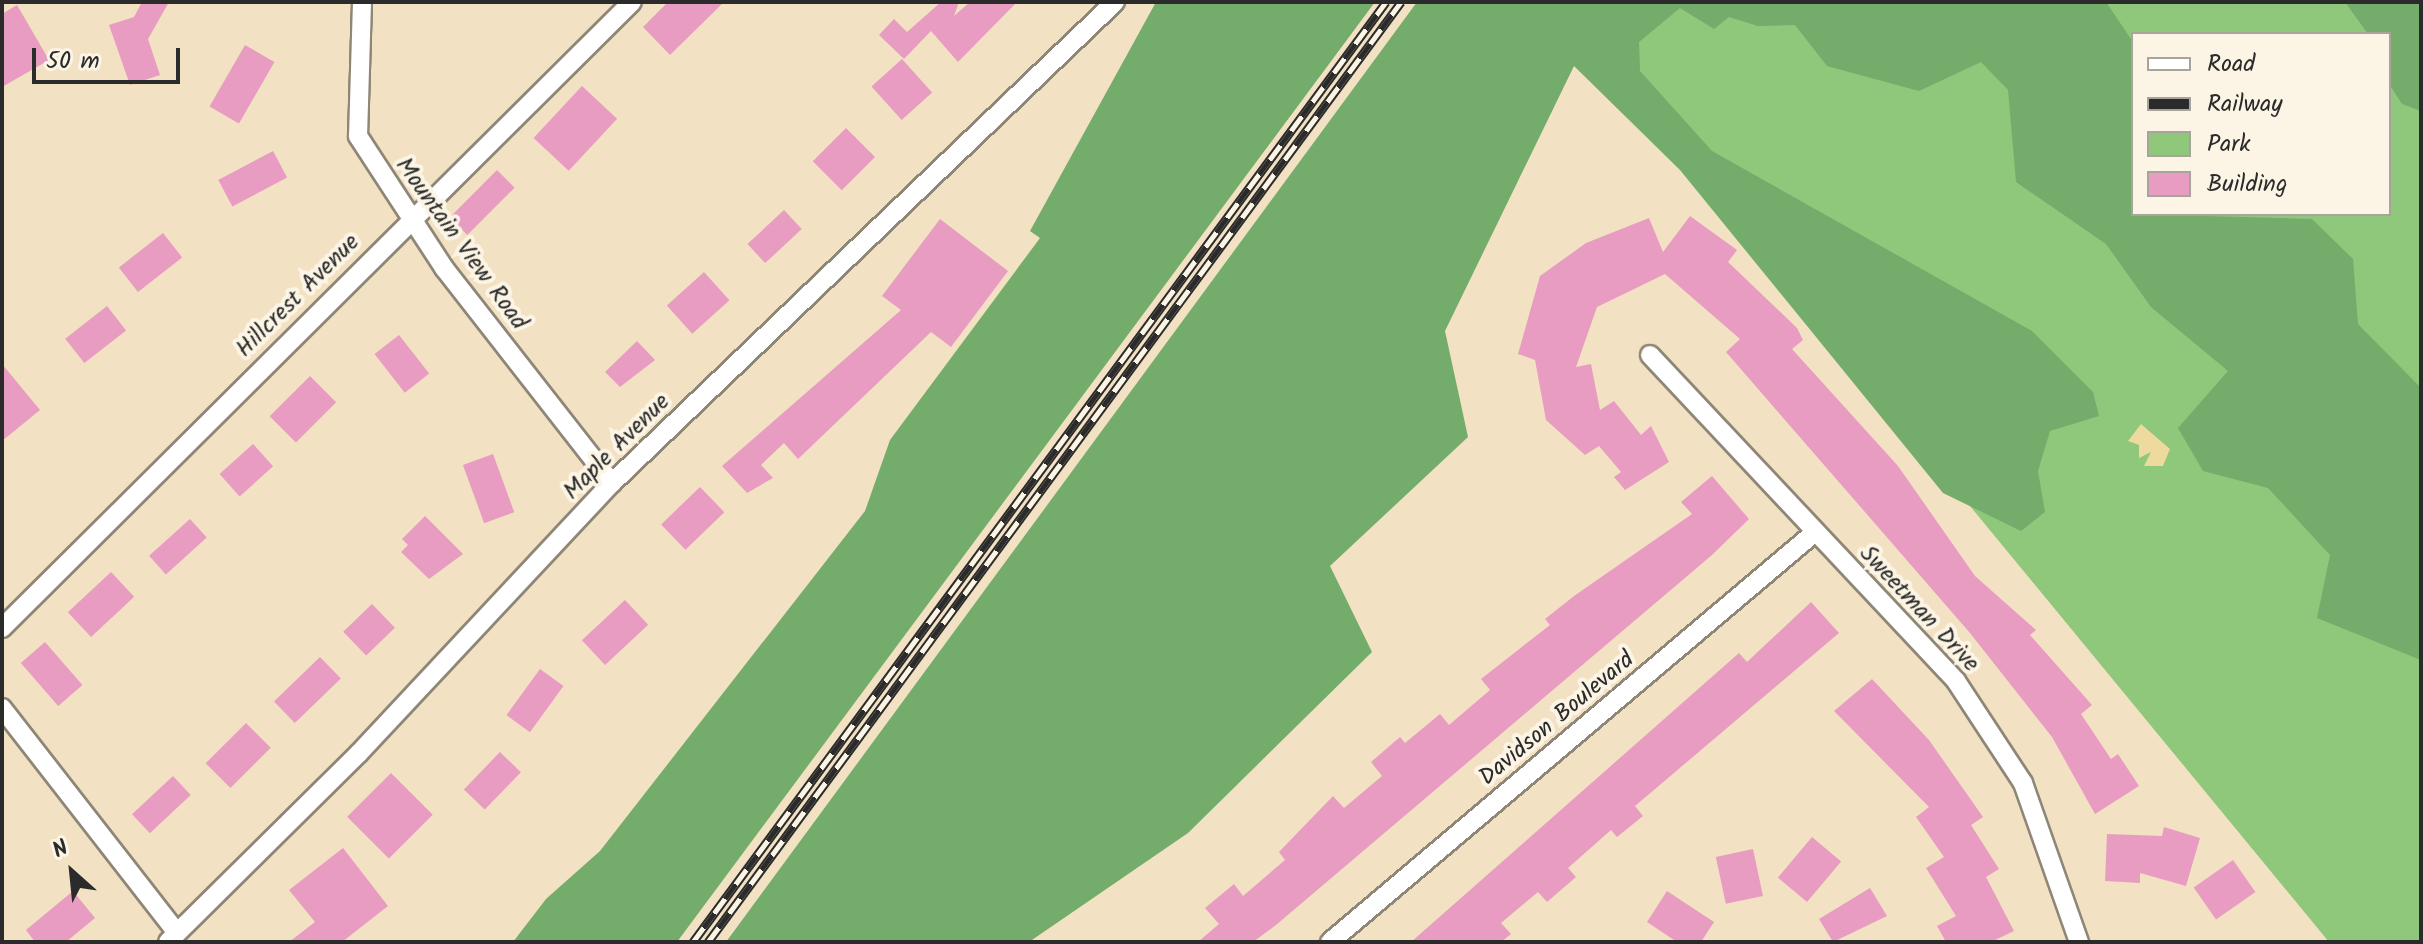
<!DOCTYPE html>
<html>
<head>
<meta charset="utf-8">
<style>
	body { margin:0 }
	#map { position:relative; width:2423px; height:944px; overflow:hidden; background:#f2e1c3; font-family:Kalam,sans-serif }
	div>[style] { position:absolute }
	.green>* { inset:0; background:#8fc77b }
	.forest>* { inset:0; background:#73ac6b }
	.sand>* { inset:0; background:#eeda9e }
	.building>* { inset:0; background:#e89cc1; transform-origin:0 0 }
	.roads { filter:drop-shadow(2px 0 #8e8677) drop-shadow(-2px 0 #8e8677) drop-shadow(0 2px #8e8677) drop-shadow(0 -2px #8e8677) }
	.minor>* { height:18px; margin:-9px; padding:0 9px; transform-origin:9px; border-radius:9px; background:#fff }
	.rail>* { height:9px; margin-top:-4.5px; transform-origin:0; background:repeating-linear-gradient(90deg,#fcf5e5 0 18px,#2b2b2b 0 36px); box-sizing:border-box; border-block:2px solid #2b2b2b }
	span { translate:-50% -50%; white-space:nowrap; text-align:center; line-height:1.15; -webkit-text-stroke:8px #fcf5e5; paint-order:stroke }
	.street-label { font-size:24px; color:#2b2b2b }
	.frame { position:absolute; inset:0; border:4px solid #2b2b2b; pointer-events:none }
	.legend { position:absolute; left:2131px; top:32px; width:260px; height:184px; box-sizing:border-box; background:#fcf5e5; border:2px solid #a8a49b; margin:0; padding:10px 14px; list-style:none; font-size:24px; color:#2b2b2b }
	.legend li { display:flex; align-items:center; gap:16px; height:40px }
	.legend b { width:40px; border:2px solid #a8a49b }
	.north { position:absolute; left:32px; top:832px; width:80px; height:80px; -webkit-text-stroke:6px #fcf5e5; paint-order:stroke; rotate:333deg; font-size:22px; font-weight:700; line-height:32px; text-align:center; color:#2b2b2b }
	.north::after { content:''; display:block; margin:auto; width:28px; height:36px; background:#2b2b2b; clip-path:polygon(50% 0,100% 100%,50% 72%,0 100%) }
	.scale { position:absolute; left:32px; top:48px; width:148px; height:36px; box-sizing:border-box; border:4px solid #2b2b2b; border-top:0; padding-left:10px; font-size:24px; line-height:28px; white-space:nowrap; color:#2b2b2b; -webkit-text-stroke:6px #fcf5e5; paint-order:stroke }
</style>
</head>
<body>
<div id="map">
	<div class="green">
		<div style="clip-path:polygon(evenodd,1555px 2px,2421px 2px,2421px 942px,2329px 942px,1555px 2px,2133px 34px,2389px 34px,2389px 214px,2133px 214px,2133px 34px)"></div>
	</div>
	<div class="forest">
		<div style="clip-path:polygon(1156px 2px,1375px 2px,677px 942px,513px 942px,546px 899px,600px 851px,865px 511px,890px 440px,1040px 238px,1030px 231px)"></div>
		<div style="clip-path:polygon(1417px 2px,2106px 2px,2133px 42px,2133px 214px,2312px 219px,2353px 259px,2358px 324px,2421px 388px,2421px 660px,2317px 618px,2330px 555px,2268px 488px,2203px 471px,2178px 428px,2228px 371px,2151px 307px,2106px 244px,2016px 182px,2008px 90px,1981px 62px,1919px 91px,1827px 66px,1795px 25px,1758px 26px,1729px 17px,1714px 29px,1680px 8px,1639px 42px,1640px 71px,1712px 151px,2032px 331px,2093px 392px,2099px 416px,2050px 431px,2038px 471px,2045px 512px,2021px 531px,1943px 493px,1680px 170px,1574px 66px,1445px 331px,1468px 437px,1330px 566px,1372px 652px,1188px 833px,1029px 942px,726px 942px)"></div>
		<div style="clip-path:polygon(2345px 2px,2421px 2px,2421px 111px,2402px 104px,2389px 84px,2389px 34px,2368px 34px)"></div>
	</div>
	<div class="sand">
		<div style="clip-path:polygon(2141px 424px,2170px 449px,2163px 466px,2144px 466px,2151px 452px,2139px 458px,2139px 445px,2128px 441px)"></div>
	</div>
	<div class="building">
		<div style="clip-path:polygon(142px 2px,169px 2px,148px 39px,160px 75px,130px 85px,109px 25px,134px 17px)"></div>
		<div style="clip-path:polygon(668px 2px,724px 2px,670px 55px,643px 27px)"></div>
		<div style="clip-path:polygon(941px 2px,959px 2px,954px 16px,970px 2px,1017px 2px,958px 62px,931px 31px,904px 59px,879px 35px,894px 19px,907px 32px)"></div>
		<div style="clip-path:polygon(17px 5px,49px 60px,2px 87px,2px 14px)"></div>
		<div style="left:245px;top:45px;width:34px;height:71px;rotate:30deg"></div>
		<div style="left:902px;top:59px;width:45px;height:41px;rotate:48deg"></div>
		<div style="left:582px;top:86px;width:48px;height:71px;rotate:43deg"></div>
		<div style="left:846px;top:128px;width:41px;height:47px;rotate:45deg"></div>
		<div style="left:273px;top:151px;width:30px;height:62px;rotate:62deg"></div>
		<div style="left:497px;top:170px;width:25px;height:67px;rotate:45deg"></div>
		<div style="left:784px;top:210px;width:26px;height:50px;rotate:47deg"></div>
		<div style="clip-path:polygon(1690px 216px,1737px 250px,1728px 262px,1797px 328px,1803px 340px,1792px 349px,1898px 466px,1975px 576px,2036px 630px,2030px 635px,2092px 705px,2081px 714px,2111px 759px,2118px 754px,2139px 786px,2095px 814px,2052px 737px,1970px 633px,1726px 352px,1740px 339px,1665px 274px,1597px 307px,1576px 367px,1591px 364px,1600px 410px,1614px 401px,1641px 435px,1651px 426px,1669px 462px,1625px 490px,1614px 477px,1621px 472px,1599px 446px,1585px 455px,1546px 420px,1535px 360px,1518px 354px,1540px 276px,1586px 243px,1649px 218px,1663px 252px)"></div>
		<div style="clip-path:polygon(940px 219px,1008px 271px,951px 347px,931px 332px,798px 459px,784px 443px,761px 465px,773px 478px,747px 493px,722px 466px,901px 310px,882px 296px)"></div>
		<div style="left:163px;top:233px;width:31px;height:56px;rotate:52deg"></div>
		<div style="left:704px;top:272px;width:38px;height:50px;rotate:48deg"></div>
		<div style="left:107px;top:306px;width:31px;height:53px;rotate:52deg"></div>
		<div style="left:399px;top:335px;width:49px;height:31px;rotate:52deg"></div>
		<div style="clip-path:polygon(637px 341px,655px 360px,620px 387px,605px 372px)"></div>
		<div style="clip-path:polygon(2px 364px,40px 410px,2px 441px)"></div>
		<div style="left:310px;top:376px;width:37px;height:57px;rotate:45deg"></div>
		<div style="left:253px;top:444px;width:30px;height:45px;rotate:48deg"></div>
		<div style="left:493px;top:454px;width:62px;height:32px;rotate:70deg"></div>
		<div style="clip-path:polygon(1712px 476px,1749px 519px,1712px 555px,1276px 925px,1253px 942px,1198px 942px,1219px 924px,1205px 908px,1234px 884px,1243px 896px,1285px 860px,1279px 852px,1333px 796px,1344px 808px,1382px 776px,1371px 762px,1400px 737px,1405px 743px,1440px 714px,1449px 725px,1490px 690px,1481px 679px,1550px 625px,1545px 619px,1574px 596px,1692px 514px,1681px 502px)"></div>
		<div style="left:700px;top:487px;width:35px;height:54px;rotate:46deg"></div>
		<div style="clip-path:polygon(425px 516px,463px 554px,429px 579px,401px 552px,408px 545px,402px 539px)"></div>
		<div style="left:190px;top:519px;width:25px;height:55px;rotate:48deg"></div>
		<div style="left:111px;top:572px;width:34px;height:59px;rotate:47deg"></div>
		<div style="left:625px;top:600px;width:34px;height:59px;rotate:47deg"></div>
		<div style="clip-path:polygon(1811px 602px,1839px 633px,1635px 806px,1643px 816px,1617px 837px,1611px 830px,1568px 868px,1576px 877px,1547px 902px,1538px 892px,1501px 923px,1511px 934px,1501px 942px,1411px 942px,1739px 653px,1747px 662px)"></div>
		<div style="left:372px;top:604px;width:33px;height:40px;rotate:46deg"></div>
		<div style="left:45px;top:642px;width:57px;height:32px;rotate:49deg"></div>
		<div style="left:320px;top:657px;width:30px;height:64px;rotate:46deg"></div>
		<div style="left:540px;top:669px;width:29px;height:57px;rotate:36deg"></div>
		<div style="clip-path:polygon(1872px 679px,1929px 740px,1983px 817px,1971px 825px,1999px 869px,1986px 877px,2014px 931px,1991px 942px,1946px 942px,1937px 926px,1956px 916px,1926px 868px,1944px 857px,1916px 817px,1929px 807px,1834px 711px)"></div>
		<div style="left:246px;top:723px;width:35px;height:57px;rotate:45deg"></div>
		<div style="left:500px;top:752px;width:29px;height:52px;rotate:44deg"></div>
		<div style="left:391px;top:773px;width:59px;height:62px;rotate:45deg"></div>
		<div style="left:173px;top:776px;width:26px;height:56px;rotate:47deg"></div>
		<div style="clip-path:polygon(2164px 827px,2200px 838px,2186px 886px,2140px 873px,2140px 883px,2105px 881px,2107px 834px,2162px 836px)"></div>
		<div style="left:1812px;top:837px;width:38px;height:53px;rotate:40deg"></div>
		<div style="clip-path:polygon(343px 848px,388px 906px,342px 942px,289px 942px,315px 922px,289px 890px)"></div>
		<div style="left:1753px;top:849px;width:48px;height:38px;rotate:78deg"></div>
		<div style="left:2233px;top:860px;width:39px;height:48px;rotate:55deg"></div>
		<div style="clip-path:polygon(1870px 888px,1887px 916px,1833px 942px,1819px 919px)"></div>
		<div style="clip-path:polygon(73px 891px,95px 918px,66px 942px,35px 942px,26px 930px)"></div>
		<div style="clip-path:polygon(1667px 891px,1714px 922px,1701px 942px,1677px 942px,1647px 922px)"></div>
	</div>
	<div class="roads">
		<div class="minor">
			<div style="left:362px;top:2px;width:134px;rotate:91.7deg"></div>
			<div style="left:358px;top:136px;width:158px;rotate:56.9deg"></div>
			<div style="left:444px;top:268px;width:273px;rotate:52deg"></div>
			<div style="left:1650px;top:355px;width:447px;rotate:46.8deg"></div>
			<div style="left:1956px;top:681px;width:122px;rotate:56.7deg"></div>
			<div style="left:2023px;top:783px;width:169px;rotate:70.6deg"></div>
			<div style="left:2px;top:628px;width:888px;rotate:-44.82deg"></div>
			<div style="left:2px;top:708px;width:285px;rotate:52.1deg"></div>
			<div style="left:168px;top:942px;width:269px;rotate:-44.7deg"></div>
			<div style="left:359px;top:753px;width:370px;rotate:-46.9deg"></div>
			<div style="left:612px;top:483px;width:696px;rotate:-43.72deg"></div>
			<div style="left:1330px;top:942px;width:634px;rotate:-40.2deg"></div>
		</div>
	</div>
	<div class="rail">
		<div style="left:693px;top:942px;width:1168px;rotate:-53.6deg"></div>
		<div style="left:708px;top:942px;width:1168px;rotate:-53.6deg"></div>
	</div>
	<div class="street-label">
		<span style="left:461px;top:244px;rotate:54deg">Mountain View Road</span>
		<span style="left:298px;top:296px;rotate:-45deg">Hillcrest Avenue</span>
		<span style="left:617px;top:447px;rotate:-45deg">Maple Avenue</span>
		<span style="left:1919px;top:609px;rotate:47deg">Sweetman Drive</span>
		<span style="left:1557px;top:719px;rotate:-40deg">Davidson Boulevard</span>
	</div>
	<div class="frame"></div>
	<ul class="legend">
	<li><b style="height:10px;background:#fff"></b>Road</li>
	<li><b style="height:10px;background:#2b2b2b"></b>Railway</li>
	<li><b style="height:22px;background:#8fc77b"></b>Park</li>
	<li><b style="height:22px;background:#e89cc1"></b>Building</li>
	</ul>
	<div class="north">N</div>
	<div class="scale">50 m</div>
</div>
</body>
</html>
